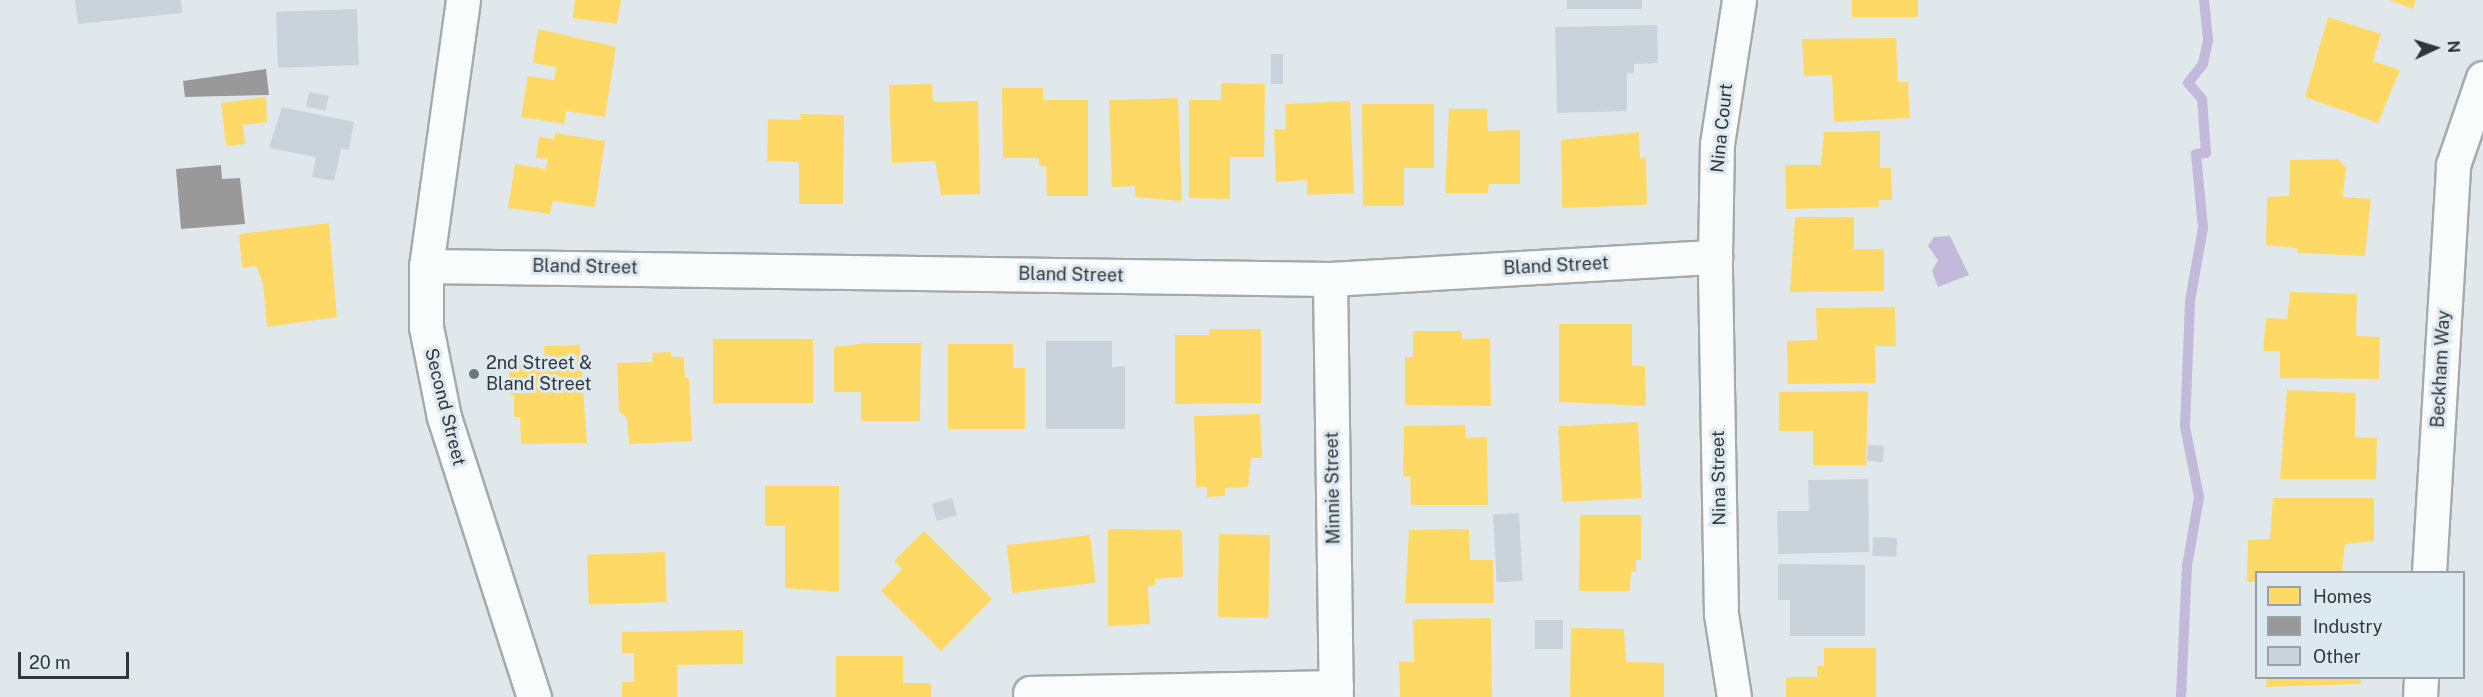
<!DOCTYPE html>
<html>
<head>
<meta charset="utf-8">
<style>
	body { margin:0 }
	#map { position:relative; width:2483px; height:697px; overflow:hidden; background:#e1e8ec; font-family:"Public Sans",sans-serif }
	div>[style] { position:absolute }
	.water>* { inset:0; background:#c2b9db }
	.homes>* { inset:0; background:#ffd966; transform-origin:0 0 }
	.industry>* { inset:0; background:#999 }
	.stream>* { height:10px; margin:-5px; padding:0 5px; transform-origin:5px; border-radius:5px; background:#c2b9db }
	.building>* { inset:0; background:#cad2db; transform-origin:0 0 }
	.roads { filter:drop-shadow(2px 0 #a5aaad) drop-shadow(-2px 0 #a5aaad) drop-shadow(0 2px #a5aaad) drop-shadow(0 -2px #a5aaad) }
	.minor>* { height:33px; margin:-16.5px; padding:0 16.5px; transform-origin:16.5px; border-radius:16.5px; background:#fafcfc }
	.dots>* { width:16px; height:16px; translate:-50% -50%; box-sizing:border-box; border:3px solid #dde9f0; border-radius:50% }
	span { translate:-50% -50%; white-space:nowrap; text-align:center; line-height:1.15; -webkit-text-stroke:6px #dde9f0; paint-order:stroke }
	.street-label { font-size:18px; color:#323639 }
	.poi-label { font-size:18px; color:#323639 }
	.left { translate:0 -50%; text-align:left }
	.legend { position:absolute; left:2255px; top:571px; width:210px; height:108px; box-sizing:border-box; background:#dde9f0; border:2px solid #99a1a7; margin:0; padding:8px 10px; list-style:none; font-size:18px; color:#323639 }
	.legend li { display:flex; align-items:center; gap:12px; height:30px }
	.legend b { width:30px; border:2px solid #99a1a7 }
	.north { position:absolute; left:2405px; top:18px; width:60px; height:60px; -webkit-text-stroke:4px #dde9f0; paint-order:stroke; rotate:86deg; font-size:16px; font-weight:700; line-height:24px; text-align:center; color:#323639 }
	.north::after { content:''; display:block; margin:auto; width:21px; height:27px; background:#323639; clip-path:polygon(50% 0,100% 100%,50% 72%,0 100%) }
	.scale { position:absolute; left:18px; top:652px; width:111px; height:27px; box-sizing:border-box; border:3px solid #323639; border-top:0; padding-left:8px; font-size:18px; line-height:21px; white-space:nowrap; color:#323639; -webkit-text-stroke:4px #dde9f0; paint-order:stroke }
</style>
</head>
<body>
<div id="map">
	<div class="water">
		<div style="clip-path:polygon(1950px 236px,1969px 275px,1938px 287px,1932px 271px,1938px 260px,1928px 246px,1934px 237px)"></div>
	</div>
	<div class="homes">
		<div style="clip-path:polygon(575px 0,621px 0,617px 24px,573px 18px)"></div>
		<div style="left:1852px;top:0;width:66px;height:17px"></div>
		<div style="clip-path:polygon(2390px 0,2416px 0,2413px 9px)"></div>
		<div style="clip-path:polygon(2328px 17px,2381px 34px,2373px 61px,2400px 70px,2378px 123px,2305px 97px)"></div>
		<div style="clip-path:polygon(538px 29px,616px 47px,605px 117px,566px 111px,564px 124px,521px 117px,528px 76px,554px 80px,556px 67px,533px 63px)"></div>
		<div style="clip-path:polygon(1896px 38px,1898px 82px,1908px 82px,1910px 118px,1834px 122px,1832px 75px,1804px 76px,1802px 39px)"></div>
		<div style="clip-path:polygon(1221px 83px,1265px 84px,1264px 157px,1230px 157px,1230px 199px,1189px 198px,1189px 100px,1221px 100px)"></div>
		<div style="clip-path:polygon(932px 84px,933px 102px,978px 101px,980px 194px,941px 195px,935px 161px,892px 163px,889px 85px)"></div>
		<div style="clip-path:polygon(1002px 88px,1043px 88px,1043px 100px,1088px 100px,1088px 196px,1047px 196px,1046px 166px,1039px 166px,1039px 158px,1003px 158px)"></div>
		<div style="clip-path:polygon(266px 97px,267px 122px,243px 125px,245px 144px,226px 146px,221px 103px)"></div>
		<div style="clip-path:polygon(1178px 98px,1182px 201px,1135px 197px,1135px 186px,1112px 187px,1109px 100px)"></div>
		<div style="clip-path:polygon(1350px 101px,1354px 193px,1307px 195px,1307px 180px,1276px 182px,1274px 129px,1286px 129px,1285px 104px)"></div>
		<div style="clip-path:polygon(1362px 104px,1434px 104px,1434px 168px,1404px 168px,1404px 206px,1363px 206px)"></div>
		<div style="clip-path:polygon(1449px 109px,1487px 109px,1488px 131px,1520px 130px,1520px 184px,1489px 184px,1488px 193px,1445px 193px)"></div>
		<div style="clip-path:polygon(800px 114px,844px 115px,843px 204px,799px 204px,799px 162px,767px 161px,768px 119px,801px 120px)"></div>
		<div style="clip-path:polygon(1880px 131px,1880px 168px,1891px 168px,1892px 200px,1879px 200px,1879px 207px,1786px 209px,1785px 165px,1821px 165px,1824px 132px)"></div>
		<div style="clip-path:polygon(1639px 132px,1640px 158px,1646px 157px,1647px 205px,1562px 208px,1561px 140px)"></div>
		<div style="clip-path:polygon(555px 133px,605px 141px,595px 207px,553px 201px,550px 214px,508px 208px,515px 164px,546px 169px,548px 159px,536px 158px,539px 137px,554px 139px)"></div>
		<div style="clip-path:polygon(2338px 159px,2346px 167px,2343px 197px,2371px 199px,2365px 256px,2298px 253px,2297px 248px,2266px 245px,2267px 197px,2289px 196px,2290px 160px)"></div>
		<div style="clip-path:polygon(1795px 217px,1854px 217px,1854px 249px,1884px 249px,1884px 291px,1790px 292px)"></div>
		<div style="clip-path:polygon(329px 223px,337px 317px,267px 327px,263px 283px,256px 266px,242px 268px,239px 234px)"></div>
		<div style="clip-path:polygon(2290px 292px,2357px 294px,2356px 336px,2380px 337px,2379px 379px,2280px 378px,2280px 351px,2263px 351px,2266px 318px,2287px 319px)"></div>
		<div style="clip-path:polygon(1895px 307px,1896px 346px,1875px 346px,1876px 383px,1788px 384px,1787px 341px,1817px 340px,1816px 308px)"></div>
		<div style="clip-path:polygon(1559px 324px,1632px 324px,1632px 366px,1645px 366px,1646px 406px,1559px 402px)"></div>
		<div style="clip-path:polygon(1209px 329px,1261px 329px,1261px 403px,1175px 404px,1175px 335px,1209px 335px)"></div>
		<div style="clip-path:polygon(1413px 331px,1462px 331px,1462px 339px,1490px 338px,1491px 406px,1405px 405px,1405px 357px,1413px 357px)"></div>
		<div style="left:813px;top:339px;width:64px;height:100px;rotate:90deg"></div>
		<div style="clip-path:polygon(867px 343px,921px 343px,920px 421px,861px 421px,861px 392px,834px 392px,834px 347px)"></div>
		<div style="clip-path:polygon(948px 344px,1013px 344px,1013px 368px,1025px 368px,1025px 429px,948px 429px)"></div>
		<div style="clip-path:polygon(580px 345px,587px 443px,521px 444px,520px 417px,514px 417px,514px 395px,509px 395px,509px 361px,545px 360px,544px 346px)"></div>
		<div style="clip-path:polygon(671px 352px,671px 357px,684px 357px,685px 378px,689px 378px,692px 441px,629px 444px,627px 418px,619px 411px,617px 363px,653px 362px,652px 353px)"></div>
		<div style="clip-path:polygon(2287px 390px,2356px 393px,2355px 437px,2377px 438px,2376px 479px,2280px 479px)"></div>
		<div style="clip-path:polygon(1868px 391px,1866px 465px,1813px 465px,1813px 431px,1779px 431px,1779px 392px)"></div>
		<div style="clip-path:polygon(1260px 414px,1262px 458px,1251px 458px,1248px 487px,1225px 488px,1225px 496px,1207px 497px,1207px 487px,1196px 487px,1194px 416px)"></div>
		<div style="left:1638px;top:422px;width:76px;height:80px;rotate:87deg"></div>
		<div style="clip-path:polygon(1465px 425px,1466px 438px,1487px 437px,1488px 505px,1411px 505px,1410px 476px,1403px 477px,1404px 426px)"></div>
		<div style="clip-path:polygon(765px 486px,839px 486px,839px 592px,785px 588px,785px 526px,765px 526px)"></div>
		<div style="clip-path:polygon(2273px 498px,2374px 498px,2374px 541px,2345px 544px,2342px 572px,2256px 572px,2256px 582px,2247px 582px,2248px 540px,2270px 539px)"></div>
		<div style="clip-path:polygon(1580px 515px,1641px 515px,1641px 560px,1636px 560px,1636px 572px,1631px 571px,1630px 591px,1579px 591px)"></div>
		<div style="clip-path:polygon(1108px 529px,1182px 530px,1183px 577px,1155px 579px,1155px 585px,1148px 586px,1150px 624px,1108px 626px)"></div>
		<div style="clip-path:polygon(1469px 529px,1470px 560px,1493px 560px,1494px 603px,1405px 603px,1409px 530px)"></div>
		<div style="clip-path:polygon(924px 531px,992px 599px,941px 651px,881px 591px,902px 569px,894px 561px)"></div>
		<div style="left:1090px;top:535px;width:48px;height:84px;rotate:83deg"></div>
		<div style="left:1270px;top:535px;width:83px;height:51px;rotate:91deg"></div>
		<div style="left:665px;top:552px;width:50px;height:78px;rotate:88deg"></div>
		<div style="clip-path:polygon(1491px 618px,1492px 697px,1400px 697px,1399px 662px,1414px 662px,1413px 619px)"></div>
		<div style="clip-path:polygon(1571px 628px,1624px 629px,1626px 662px,1664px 663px,1664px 697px,1570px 697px)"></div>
		<div style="clip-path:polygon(743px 630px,743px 664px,677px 665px,677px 697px,622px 697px,622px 682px,634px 682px,634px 653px,622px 653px,622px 632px)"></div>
		<div style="clip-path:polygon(1824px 648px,1876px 648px,1876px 697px,1786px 697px,1786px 677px,1817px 677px,1817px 666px,1824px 666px)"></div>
		<div style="clip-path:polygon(836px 656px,903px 656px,903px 683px,931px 683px,931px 697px,836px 697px)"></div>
		<div style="clip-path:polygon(2267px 678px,2360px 678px,2361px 684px,2266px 687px)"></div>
	</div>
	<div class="industry">
		<div style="clip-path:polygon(266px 69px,269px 95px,185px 97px,183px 81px)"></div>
		<div style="clip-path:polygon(221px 165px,222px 179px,240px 178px,245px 224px,181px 229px,176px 169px)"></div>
	</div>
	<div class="stream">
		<div style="left:2181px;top:697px;width:131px;rotate:-87.4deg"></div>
		<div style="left:2187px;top:566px;width:70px;rotate:-80.1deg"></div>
		<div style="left:2199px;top:497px;width:71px;rotate:-101.3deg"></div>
		<div style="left:2185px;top:427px;width:126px;rotate:-87.7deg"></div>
		<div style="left:2190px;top:301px;width:74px;rotate:-79.9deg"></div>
		<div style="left:2203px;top:228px;width:74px;rotate:-95.4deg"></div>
		<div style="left:2196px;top:154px;width:10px;rotate:-6deg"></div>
		<div style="left:2206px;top:153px;width:54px;rotate:-94.2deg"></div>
		<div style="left:2202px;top:99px;width:21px;rotate:-131deg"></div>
		<div style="left:2188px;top:83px;width:24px;rotate:-52deg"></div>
		<div style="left:2203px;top:64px;width:25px;rotate:-78deg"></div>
		<div style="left:2208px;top:40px;width:40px;rotate:-95.7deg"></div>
	</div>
	<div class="building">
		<div style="clip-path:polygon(75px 0,181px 0,182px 13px,78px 24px)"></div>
		<div style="left:1567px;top:0;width:75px;height:9px"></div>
		<div style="left:357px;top:9px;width:56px;height:81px;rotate:88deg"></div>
		<div style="clip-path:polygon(1657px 25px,1658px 63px,1634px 64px,1634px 73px,1627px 73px,1627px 111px,1557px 113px,1555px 27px)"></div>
		<div style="left:1271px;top:54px;width:12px;height:30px"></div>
		<div style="left:309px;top:92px;width:20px;height:15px;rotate:11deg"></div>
		<div style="clip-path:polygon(282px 107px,354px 122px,349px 150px,341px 148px,334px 181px,312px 177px,316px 157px,269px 148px)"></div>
		<div style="clip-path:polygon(1046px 341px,1112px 341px,1112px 367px,1125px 366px,1125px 429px,1046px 429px)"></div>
		<div style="left:1868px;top:445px;width:16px;height:16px;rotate:4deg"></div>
		<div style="clip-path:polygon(1868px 479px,1869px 552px,1778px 554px,1777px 511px,1809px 511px,1808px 480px)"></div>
		<div style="left:952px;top:498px;width:18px;height:21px;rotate:74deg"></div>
		<div style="left:1519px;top:513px;width:68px;height:26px;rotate:87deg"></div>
		<div style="left:1873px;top:537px;width:24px;height:19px;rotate:2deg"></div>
		<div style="clip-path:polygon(1778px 564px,1865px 565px,1865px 636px,1790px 636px,1790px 600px,1778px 600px)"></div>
		<div style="left:1535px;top:620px;width:28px;height:29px"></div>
	</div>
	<div class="roads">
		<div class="minor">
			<div style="left:463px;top:0;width:269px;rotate:97.9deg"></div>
			<div style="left:426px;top:266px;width:61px;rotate:90deg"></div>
			<div style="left:426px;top:327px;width:92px;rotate:78.7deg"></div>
			<div style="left:444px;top:417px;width:294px;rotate:72.2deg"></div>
			<div style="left:426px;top:266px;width:904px;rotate:0.82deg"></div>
			<div style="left:1330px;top:279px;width:386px;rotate:-3.3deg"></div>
			<div style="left:1330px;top:279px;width:418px;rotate:89.2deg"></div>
			<div style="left:2429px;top:572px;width:408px;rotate:-86.6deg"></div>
			<div style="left:2453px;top:165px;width:92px;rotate:-71deg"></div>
			<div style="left:1030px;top:693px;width:306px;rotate:-1.1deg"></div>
			<div style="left:1734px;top:697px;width:84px;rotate:-98.9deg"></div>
			<div style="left:1721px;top:614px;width:357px;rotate:-91deg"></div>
			<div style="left:1715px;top:257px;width:113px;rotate:-89deg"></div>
			<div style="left:1717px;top:144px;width:146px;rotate:-81.3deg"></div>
			<div style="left:2420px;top:697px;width:19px;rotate:-87deg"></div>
		</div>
	</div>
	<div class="dots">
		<div style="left:474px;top:374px;background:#6f7478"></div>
	</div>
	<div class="street-label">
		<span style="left:1722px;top:128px;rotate:-84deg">Nina Court</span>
		<span style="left:1556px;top:266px;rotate:-3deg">Bland Street</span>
		<span style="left:585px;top:267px;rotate:1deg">Bland Street</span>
		<span style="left:1071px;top:275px;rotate:1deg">Bland Street</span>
		<span style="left:2441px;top:369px;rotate:-87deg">Beckham Way</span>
		<span style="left:445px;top:407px;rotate:76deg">Second Street</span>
		<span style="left:1719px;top:478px;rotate:-91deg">Nina Street</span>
		<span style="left:1333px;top:488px;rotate:-91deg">Minnie Street</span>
	</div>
	<div class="poi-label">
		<span class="left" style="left:486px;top:374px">2nd Street &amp;<br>Bland Street</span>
	</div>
	<ul class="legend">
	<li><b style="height:16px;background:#ffd966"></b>Homes</li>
	<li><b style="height:16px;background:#999"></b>Industry</li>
	<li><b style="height:16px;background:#cad2db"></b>Other</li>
	</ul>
	<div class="north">N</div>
	<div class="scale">20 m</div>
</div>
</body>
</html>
